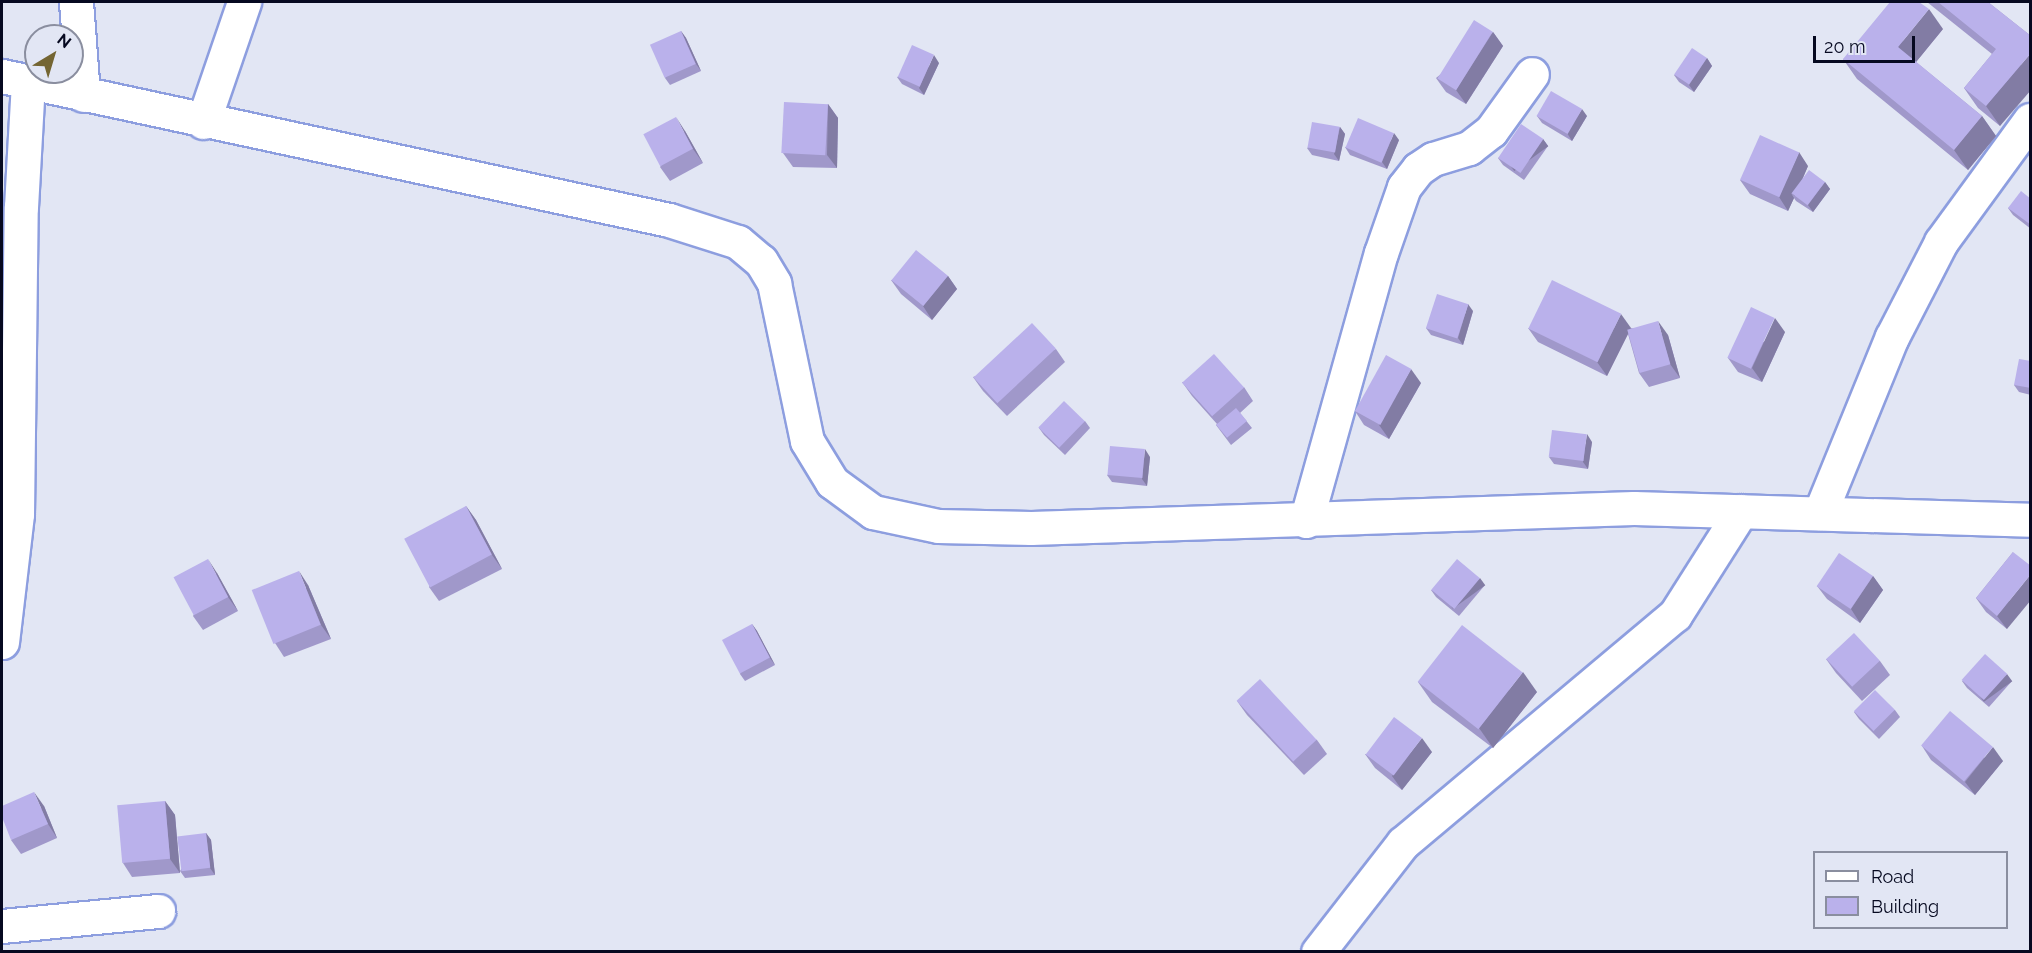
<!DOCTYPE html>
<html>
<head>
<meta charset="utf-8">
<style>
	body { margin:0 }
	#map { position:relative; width:2032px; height:953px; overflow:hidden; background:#e2e6f4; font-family:Raleway,sans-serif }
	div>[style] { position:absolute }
	.roads { filter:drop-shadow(2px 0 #8d9edf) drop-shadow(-2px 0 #8d9edf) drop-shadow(0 2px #8d9edf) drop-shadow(0 -2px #8d9edf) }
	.minor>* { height:33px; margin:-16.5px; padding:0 16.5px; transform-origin:16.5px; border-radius:16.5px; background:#fff }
	.wall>* { inset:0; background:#a098ca }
	.shaded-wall>* { inset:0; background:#827ca4; transform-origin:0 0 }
	.building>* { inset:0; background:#bab1eb; transform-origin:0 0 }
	span { translate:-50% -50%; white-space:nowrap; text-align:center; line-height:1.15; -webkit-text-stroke:4.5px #e2e6f4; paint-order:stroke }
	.frame { position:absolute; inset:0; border:3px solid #060920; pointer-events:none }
	.legend { position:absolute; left:1813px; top:851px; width:195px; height:78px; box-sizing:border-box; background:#e2e6f4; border:2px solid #8a8e9f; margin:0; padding:8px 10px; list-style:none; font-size:18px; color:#060920 }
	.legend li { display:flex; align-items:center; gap:12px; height:30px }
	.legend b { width:30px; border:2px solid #8a8e9f }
	.north { position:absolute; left:24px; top:24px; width:60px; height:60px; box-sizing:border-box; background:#e2e6f4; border:2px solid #8a8e9f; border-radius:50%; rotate:38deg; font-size:16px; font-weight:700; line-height:24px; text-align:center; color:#060920 }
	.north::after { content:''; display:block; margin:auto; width:21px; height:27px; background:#746532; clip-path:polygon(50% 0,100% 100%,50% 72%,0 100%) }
	.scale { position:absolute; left:1813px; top:36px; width:102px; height:27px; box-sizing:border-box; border:3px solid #060920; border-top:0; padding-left:8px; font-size:18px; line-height:21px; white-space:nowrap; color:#060920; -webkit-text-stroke:4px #e2e6f4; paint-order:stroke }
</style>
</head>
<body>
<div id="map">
	<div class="roads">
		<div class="minor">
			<div style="left:76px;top:2px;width:93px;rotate:85.7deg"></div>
			<div style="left:2px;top:76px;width:682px;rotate:12.18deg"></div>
			<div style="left:669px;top:220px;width:72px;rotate:17.7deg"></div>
			<div style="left:738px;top:242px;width:30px;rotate:40deg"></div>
			<div style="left:761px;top:261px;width:26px;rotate:59deg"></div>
			<div style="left:774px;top:283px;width:161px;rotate:78.2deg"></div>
			<div style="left:807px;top:441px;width:48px;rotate:58.6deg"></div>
			<div style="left:832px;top:482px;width:51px;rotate:36.2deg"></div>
			<div style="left:873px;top:512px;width:66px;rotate:12.2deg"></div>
			<div style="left:938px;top:526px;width:93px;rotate:1.2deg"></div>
			<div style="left:1031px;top:528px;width:603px;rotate:-1.9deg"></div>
			<div style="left:1634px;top:508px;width:396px;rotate:1.7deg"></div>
			<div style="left:203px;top:122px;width:127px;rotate:-71.1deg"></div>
			<div style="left:1820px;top:513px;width:190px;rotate:-67.8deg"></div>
			<div style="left:1892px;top:337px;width:107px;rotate:-62.7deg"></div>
			<div style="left:1941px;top:242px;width:151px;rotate:-53.9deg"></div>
			<div style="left:1306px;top:521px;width:278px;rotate:-74.4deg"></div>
			<div style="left:1381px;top:253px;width:70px;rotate:-70.8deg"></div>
			<div style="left:1404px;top:187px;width:23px;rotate:-52deg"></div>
			<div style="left:1418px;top:169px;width:18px;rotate:-34deg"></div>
			<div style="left:1433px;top:159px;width:38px;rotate:-17deg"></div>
			<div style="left:1469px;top:148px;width:28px;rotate:-38deg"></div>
			<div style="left:1491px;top:131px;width:70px;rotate:-54.3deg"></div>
			<div style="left:2px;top:642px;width:129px;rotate:-83.3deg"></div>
			<div style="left:17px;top:514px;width:307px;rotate:-89.3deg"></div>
			<div style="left:21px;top:207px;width:124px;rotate:-86.8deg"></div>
			<div style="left:2px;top:926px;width:157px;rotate:-5.5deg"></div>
			<div style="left:1318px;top:952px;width:138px;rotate:-52.1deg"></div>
			<div style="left:1403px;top:843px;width:355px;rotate:-40deg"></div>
			<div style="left:1675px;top:615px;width:123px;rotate:-57.6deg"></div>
		</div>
	</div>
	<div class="wall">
		<div style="clip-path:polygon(1927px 2px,1988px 2px,2031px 36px,2000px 126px,1978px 108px,1964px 88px,1992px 54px)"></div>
		<div style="clip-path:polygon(1943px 29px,1916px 62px,1982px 116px,1996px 136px,1968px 170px,1857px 79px,1843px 59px)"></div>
		<div style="clip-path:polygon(681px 31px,686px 38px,701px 71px,670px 85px,665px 78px)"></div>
		<div style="clip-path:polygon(1493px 32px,1503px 46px,1466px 104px,1446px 92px,1436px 78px)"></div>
		<div style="clip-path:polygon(1707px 58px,1712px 66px,1694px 92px,1679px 82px,1674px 75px)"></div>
		<div style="clip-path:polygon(939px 63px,924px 95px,902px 84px,897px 77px)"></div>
		<div style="clip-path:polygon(828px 104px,838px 118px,837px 168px,793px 167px,783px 153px)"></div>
		<div style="clip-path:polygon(1537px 116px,1587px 116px,1572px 141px,1542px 123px)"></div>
		<div style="clip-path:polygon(1340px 127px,1345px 134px,1339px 161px,1312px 155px,1307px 148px)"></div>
		<div style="clip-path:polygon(685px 131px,703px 163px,670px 181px,660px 167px)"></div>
		<div style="clip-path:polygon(1543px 139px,1548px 146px,1524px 180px,1503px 165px,1498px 158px)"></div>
		<div style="clip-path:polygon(1399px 140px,1387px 169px,1350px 155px,1345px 147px)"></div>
		<div style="clip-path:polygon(1808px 166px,1803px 178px,1825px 182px,1830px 189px,1813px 212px,1796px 201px,1794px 198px,1788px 211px,1750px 194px,1740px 180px)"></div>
		<div style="clip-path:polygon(2031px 199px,2031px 229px,2013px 215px,2008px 208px)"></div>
		<div style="clip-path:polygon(948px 276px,957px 289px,932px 320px,901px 294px,891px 280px)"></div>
		<div style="clip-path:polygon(1473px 311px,1463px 345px,1431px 335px,1426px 328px)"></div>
		<div style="clip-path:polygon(1528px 328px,1631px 328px,1668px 335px,1680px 378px,1649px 387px,1639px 373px,1628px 334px,1607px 376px,1538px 342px)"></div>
		<div style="clip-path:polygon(1785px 332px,1762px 382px,1738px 372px,1728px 358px)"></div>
		<div style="clip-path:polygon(1056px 349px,1065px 362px,1007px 416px,983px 391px,973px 377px)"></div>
		<div style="clip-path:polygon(2031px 361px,2031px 395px,2019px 392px,2014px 385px)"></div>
		<div style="clip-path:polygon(1182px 382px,1244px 387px,1253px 401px,1240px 413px,1252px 428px,1231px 445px,1216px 425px,1217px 424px,1192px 396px)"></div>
		<div style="clip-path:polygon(1421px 383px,1389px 439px,1364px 425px,1355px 411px)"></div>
		<div style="clip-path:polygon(1085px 421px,1090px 428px,1065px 455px,1044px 435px,1039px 428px)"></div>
		<div style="clip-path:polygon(1592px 442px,1588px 469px,1554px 464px,1549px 457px)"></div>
		<div style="clip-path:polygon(1150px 457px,1147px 486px,1112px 482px,1107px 475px)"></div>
		<div style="clip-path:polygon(466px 506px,476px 520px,502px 569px,439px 601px,429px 587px)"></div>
		<div style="clip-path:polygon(2013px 552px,2007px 629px,1986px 612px,1976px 598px)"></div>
		<div style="clip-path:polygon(217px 573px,238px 611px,203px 630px,193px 616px)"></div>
		<div style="clip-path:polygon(1873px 576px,1883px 590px,1860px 623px,1827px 599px,1817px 586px)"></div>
		<div style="clip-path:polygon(308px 585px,331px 639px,284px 657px,275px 643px)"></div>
		<div style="clip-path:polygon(1485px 585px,1459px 616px,1436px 597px,1431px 590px)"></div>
		<div style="clip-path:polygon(752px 624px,757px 631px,775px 665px,745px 681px,740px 674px)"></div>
		<div style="clip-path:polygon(1826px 659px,1880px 661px,1890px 675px,1862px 701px,1836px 673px)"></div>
		<div style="clip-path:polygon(1962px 681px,2012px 681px,1989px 707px,1967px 688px)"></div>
		<div style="clip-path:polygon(1418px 682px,1537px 692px,1493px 748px,1432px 702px)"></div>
		<div style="clip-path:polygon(1237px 701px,1317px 740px,1327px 754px,1304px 775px,1247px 715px)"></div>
		<div style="clip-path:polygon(1895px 710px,1900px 717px,1879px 739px,1859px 719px,1854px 712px)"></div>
		<div style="clip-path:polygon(1922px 746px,2003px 761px,1975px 795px,1931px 760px)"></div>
		<div style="clip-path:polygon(1432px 752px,1402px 790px,1375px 768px,1365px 754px)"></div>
		<div style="clip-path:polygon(165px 801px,175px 815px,180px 873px,132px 877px,123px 863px)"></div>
		<div style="clip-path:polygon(44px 806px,57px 838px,21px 854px,11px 840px)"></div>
		<div style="clip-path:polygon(206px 833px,211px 840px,215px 875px,185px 878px,180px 871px)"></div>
	</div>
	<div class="shaded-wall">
		<div style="clip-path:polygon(1929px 9px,1943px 29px,1912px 67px,1898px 47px)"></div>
		<div style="clip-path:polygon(681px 31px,686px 38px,701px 71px,696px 64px)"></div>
		<div style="clip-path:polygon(1493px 32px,1503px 46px,1466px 104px,1456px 90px)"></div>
		<div style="clip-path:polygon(2031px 53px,2031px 90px,2000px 126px,1986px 106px)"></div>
		<div style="clip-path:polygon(934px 55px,939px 63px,924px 95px,919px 88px)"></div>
		<div style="clip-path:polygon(1707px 58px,1712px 66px,1694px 92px,1689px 85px)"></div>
		<div style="clip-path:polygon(828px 104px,838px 118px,837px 168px,827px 155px)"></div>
		<div style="clip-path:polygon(1582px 109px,1587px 116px,1572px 141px,1567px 133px)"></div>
		<div style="clip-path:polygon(1982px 116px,1996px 136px,1968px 170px,1954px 150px)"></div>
		<div style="clip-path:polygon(676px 117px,685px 131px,703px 163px,693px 149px)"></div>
		<div style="clip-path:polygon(1340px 127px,1345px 134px,1339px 161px,1334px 154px)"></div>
		<div style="clip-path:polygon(1394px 133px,1399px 140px,1387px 169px,1382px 162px)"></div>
		<div style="left:1543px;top:139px;width:9px;height:42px;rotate:54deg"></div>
		<div style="clip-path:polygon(1799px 152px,1808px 166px,1795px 196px,1791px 193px,1794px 198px,1788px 211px,1779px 197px)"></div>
		<div style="clip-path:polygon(1825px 182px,1830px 189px,1813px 212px,1808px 205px)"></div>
		<div style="clip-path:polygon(948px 276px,957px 289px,932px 320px,923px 306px)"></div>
		<div style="clip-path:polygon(1468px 304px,1473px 311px,1463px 345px,1458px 338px)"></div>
		<div style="clip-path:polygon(1621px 314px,1631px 328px,1607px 376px,1597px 362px)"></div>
		<div style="clip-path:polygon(1775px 318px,1785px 332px,1762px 382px,1752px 368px)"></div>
		<div style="clip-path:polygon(1658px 321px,1668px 335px,1680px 378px,1670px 364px)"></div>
		<div style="clip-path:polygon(1411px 369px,1421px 383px,1389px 439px,1379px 425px)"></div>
		<div style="clip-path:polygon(1587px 434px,1592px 442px,1588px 469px,1583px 462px)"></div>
		<div style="clip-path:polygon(1145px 449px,1150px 457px,1147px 486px,1142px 479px)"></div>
		<div style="clip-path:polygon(466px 506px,476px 520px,502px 569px,492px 555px)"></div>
		<div style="clip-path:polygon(208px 559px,217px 573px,238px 611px,228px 597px)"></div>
		<div style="clip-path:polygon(299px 571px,308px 585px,331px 639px,321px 625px)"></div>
		<div style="clip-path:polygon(2031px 574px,2031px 600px,2007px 629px,1997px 616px)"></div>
		<div style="clip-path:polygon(1873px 576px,1883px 590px,1860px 623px,1851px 609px)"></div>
		<div style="left:1480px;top:578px;width:9px;height:40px;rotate:54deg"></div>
		<div style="clip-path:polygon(752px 624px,757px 631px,775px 665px,770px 658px)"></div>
		<div style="clip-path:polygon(1523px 672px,1537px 692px,1493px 748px,1479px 728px)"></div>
		<div style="left:2007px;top:674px;width:9px;height:35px;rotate:54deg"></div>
		<div style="clip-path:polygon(1422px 738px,1432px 752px,1402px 790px,1392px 776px)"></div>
		<div style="clip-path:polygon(1993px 747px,2003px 761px,1975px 795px,1965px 782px)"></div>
		<div style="clip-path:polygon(34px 792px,44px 806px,57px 838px,48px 824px)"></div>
		<div style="clip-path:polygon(165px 801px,175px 815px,180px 873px,170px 859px)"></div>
		<div style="clip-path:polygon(206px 833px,211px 840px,215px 875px,210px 868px)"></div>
	</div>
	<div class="building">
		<div style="clip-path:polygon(1890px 2px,1919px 2px,1929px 9px,1898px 47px,1982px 116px,1954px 150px,1843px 59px)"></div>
		<div style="clip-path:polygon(1938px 2px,1988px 2px,2031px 36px,2031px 53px,1986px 106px,1964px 88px,1996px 49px)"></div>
		<div style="left:1474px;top:20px;width:22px;height:69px;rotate:32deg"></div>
		<div style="left:681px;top:31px;width:36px;height:34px;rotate:66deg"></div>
		<div style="left:912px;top:45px;width:24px;height:35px;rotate:24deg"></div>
		<div style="left:1692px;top:48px;width:18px;height:32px;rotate:34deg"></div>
		<div style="left:1551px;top:91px;width:36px;height:29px;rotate:30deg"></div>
		<div style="left:784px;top:102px;width:44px;height:51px;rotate:3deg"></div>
		<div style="left:676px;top:117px;width:36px;height:37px;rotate:62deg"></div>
		<div style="left:1358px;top:118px;width:39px;height:32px;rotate:23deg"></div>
		<div style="left:1312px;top:122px;width:28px;height:26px;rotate:10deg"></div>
		<div style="left:1521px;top:124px;width:27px;height:41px;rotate:34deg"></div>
		<div style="left:1760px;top:135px;width:43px;height:49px;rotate:24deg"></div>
		<div style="left:1809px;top:170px;width:20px;height:29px;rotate:37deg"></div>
		<div style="clip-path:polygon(2021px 191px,2031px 199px,2031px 225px,2008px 208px)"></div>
		<div style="left:916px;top:250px;width:41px;height:39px;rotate:39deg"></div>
		<div style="left:1552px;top:280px;width:77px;height:54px;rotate:26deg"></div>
		<div style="left:1437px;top:294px;width:33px;height:36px;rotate:18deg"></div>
		<div style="left:1751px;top:307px;width:26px;height:56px;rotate:25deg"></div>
		<div style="left:1658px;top:321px;width:45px;height:32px;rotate:74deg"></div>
		<div style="left:1032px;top:323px;width:35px;height:80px;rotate:47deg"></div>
		<div style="left:1214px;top:354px;width:45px;height:43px;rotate:48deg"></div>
		<div style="left:1386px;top:355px;width:29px;height:64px;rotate:29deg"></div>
		<div style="clip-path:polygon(2019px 359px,2031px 361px,2031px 388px,2014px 385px)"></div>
		<div style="left:1064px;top:401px;width:29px;height:37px;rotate:44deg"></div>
		<div style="left:1236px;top:408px;width:17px;height:26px;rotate:50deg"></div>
		<div style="left:1552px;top:430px;width:35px;height:27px;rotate:7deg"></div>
		<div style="left:1110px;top:446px;width:35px;height:29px;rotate:5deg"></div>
		<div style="left:466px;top:506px;width:55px;height:70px;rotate:62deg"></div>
		<div style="clip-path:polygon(2013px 552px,2031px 566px,2031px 574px,1997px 616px,1976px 598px)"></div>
		<div style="left:1839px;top:553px;width:41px;height:40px;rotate:34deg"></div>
		<div style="left:208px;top:559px;width:43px;height:39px;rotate:62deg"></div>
		<div style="left:1457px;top:559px;width:30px;height:40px;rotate:40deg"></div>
		<div style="left:299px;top:571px;width:58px;height:51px;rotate:68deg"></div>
		<div style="left:752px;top:624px;width:38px;height:34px;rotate:62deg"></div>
		<div style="left:1462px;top:625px;width:77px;height:72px;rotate:38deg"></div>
		<div style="left:1854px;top:633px;width:38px;height:38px;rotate:47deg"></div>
		<div style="left:1985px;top:654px;width:30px;height:35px;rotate:42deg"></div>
		<div style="left:1260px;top:679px;width:83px;height:32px;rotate:47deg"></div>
		<div style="left:1875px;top:690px;width:28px;height:30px;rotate:45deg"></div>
		<div style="left:1950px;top:711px;width:56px;height:45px;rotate:40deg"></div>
		<div style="left:1394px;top:717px;width:35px;height:47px;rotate:37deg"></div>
		<div style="clip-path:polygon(34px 792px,48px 824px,11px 840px,2px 817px,2px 806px)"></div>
		<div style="left:165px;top:801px;width:58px;height:48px;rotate:85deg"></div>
		<div style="left:206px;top:833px;width:35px;height:29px;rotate:83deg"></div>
	</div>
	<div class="frame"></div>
	<ul class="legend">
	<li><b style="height:8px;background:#fff"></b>Road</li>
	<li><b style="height:16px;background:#bab1eb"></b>Building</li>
	</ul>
	<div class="north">N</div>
	<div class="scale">20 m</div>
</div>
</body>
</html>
